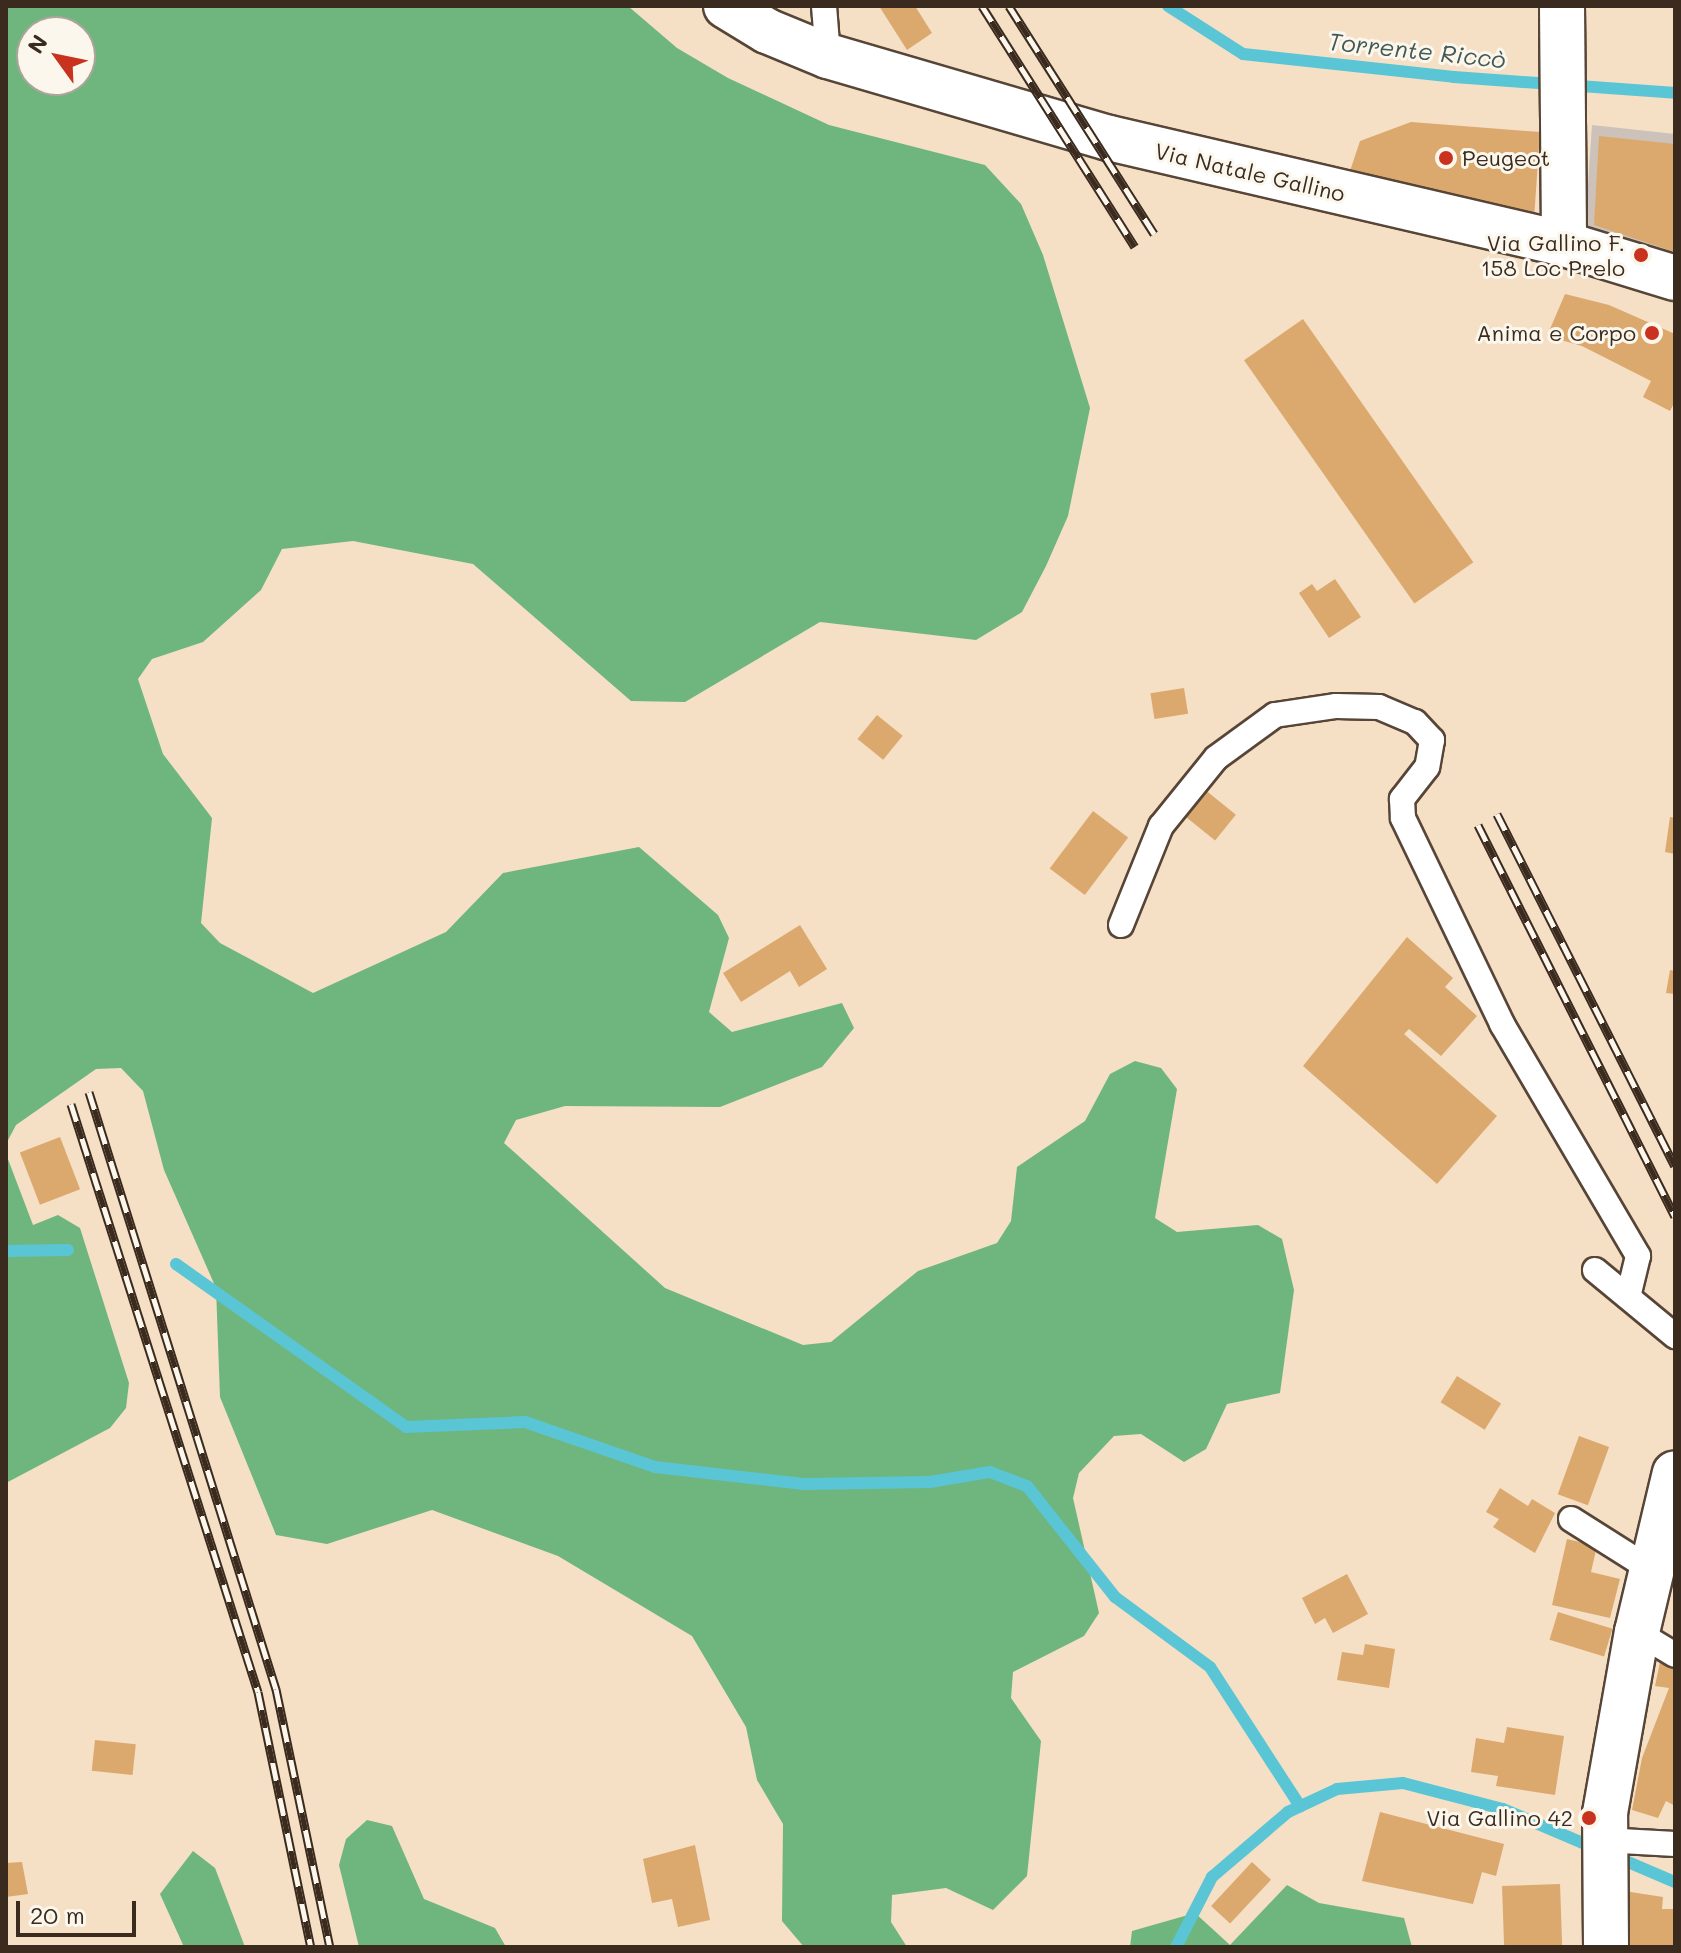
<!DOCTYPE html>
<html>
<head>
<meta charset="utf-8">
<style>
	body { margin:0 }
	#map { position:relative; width:1681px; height:1953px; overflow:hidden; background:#f5dfc5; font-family:Mali,sans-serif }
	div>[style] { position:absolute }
	.industrial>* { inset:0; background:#ccc2b9 }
	.forest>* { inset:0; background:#6eb67d }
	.stream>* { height:12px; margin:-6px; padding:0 6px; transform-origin:6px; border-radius:6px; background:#5ac5d5 }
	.building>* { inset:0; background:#dba96d; transform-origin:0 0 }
	.roads { filter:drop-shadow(2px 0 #574537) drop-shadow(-2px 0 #574537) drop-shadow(0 2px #574537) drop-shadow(0 -2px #574537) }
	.lane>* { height:24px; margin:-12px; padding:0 12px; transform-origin:12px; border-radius:12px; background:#fff }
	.street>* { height:44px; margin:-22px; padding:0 22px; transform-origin:22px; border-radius:22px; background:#fff }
	.primary>* { height:44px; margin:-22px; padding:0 22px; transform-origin:22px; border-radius:22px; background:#fff }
	.rail>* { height:9px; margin-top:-4.5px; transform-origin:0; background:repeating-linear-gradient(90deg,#fbf7ec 0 18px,#3b2a1e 0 36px); box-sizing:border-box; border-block:2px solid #3b2a1e }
	.dots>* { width:22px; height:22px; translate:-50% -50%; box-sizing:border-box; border:4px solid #fbf7ec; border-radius:50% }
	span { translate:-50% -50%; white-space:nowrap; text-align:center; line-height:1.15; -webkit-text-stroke:6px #fbf7ec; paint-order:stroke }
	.poi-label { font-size:22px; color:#3b2a1e }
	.left { translate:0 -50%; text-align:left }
	.right { translate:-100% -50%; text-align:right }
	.street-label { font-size:22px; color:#3b2a1e }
	.water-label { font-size:24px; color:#445855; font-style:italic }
	.frame { position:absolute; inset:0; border:8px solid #3b2a1e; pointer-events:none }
	.north { position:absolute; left:16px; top:16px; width:80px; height:80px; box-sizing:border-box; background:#fbf7ec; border:2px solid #aea59a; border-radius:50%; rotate:303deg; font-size:22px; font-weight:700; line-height:32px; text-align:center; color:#3b2a1e }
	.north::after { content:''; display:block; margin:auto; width:28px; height:36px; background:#c8321e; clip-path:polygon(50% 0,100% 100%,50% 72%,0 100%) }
	.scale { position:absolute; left:16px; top:1901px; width:120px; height:36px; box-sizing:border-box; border:4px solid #3b2a1e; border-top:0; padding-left:10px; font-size:24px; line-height:28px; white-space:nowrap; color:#3b2a1e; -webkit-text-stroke:6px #fbf7ec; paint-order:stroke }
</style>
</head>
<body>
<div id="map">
	<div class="industrial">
		<div style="clip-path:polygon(1592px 125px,1675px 134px,1675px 264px,1585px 229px)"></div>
	</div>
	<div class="forest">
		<div style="clip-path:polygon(evenodd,6px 6px,628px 6px,677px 48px,728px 78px,829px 125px,985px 165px,1021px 204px,1043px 255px,1090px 408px,1068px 516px,1046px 566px,1022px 612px,976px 640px,820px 622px,685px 702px,631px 701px,473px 564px,353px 541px,282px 549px,261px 590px,203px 642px,152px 659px,138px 679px,163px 754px,212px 818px,201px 923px,220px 943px,313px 993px,446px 932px,503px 873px,639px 847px,718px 915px,729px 938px,709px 1012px,732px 1032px,842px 1003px,854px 1028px,822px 1067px,720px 1107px,565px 1106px,516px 1120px,504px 1143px,665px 1288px,803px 1345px,831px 1342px,918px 1271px,997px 1243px,1011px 1221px,1017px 1167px,1085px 1121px,1110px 1074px,1135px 1061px,1161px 1068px,1177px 1089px,1155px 1218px,1177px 1232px,1258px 1225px,1282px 1239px,1294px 1290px,1280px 1393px,1227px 1404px,1206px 1449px,1184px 1462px,1141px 1434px,1114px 1436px,1079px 1473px,1073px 1498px,1099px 1613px,1084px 1636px,1013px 1672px,1011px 1698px,1041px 1741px,1027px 1876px,993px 1910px,946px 1888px,892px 1895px,891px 1922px,907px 1947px,804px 1947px,782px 1921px,783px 1824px,757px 1780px,746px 1727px,692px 1636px,558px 1556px,432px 1510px,327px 1544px,276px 1535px,220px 1397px,216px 1288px,164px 1170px,143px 1091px,121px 1068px,96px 1069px,16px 1125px,6px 1144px,6px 6px,32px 32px,80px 32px,80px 80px,32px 80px,32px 32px)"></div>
		<div style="clip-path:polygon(6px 1154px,33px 1225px,58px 1215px,80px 1228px,129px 1383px,126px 1408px,110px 1428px,6px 1483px)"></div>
		<div style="clip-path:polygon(367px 1820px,392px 1826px,424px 1899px,495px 1928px,506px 1947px,359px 1947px,339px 1865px,346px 1839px)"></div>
		<div style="clip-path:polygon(193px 1851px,215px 1868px,245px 1947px,184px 1947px,160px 1894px)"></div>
		<div style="clip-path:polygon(1287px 1885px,1319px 1903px,1404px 1918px,1412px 1947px,1130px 1947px,1132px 1931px,1195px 1913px,1230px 1945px)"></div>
	</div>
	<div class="stream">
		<div style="left:1168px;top:6px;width:89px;rotate:32.6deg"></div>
		<div style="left:1243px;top:54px;width:212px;rotate:6.2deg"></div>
		<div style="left:1454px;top:77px;width:222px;rotate:4.1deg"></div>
		<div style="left:6px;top:1251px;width:62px;rotate:-0.9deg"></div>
		<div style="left:176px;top:1264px;width:282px;rotate:35.3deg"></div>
		<div style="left:406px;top:1427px;width:119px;rotate:-2.4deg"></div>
		<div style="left:525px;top:1422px;width:138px;rotate:19.1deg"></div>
		<div style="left:655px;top:1467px;width:150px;rotate:6.5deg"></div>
		<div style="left:804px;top:1484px;width:126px;rotate:-0.9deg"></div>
		<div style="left:930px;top:1482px;width:61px;rotate:-9.5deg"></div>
		<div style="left:990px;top:1472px;width:40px;rotate:21deg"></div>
		<div style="left:1027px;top:1486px;width:142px;rotate:51.6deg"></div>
		<div style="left:1115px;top:1597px;width:118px;rotate:36.4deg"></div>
		<div style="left:1210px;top:1667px;width:166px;rotate:57.1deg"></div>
		<div style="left:1614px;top:1856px;width:66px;rotate:23.1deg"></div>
		<div style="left:1176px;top:1947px;width:79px;rotate:-62.8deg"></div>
		<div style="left:1212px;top:1877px;width:100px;rotate:-40.5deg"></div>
		<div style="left:1288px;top:1812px;width:54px;rotate:-25.1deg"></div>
		<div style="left:1337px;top:1789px;width:66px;rotate:-5.2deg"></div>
		<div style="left:1403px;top:1783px;width:103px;rotate:14.6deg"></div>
		<div style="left:1503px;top:1809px;width:102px;rotate:23.1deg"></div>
	</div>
	<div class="building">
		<div style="clip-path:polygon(879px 6px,915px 6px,932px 33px,907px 50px)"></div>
		<div style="clip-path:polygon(1411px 122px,1540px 132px,1534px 219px,1349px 174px,1360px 141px)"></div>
		<div style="clip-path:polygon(1599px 136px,1675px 144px,1675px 252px,1594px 225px)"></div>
		<div style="clip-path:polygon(1565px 294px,1609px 305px,1675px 334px,1675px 401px,1670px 411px,1643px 397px,1651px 381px,1582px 346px,1547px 336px)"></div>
		<div style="left:1303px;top:319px;width:297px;height:72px;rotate:55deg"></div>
		<div style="clip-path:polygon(1335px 579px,1361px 617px,1329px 638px,1299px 593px,1312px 584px,1317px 591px)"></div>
		<div style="left:1184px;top:688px;width:26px;height:34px;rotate:81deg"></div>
		<div style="left:877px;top:715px;width:33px;height:31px;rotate:39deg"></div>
		<div style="left:1204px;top:789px;width:41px;height:33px;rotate:39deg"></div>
		<div style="left:1093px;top:811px;width:44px;height:72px;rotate:37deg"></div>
		<div style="clip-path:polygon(1670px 817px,1675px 818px,1675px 854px,1665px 852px)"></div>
		<div style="clip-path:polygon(800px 925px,827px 969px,799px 987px,790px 971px,741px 1002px,723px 973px)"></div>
		<div style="clip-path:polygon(1407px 937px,1453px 978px,1445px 987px,1477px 1016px,1441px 1056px,1409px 1029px,1404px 1034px,1497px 1116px,1437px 1184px,1303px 1066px)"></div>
		<div style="clip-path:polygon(1670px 970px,1675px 971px,1675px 994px,1666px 993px)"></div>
		<div style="left:60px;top:1137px;width:56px;height:43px;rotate:69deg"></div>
		<div style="left:1457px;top:1376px;width:52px;height:31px;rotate:32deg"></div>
		<div style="left:1579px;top:1436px;width:32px;height:62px;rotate:20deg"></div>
		<div style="clip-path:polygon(1500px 1488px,1528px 1506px,1532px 1499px,1555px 1513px,1535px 1553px,1493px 1527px,1499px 1519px,1486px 1512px)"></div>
		<div style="clip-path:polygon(1567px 1539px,1597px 1546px,1591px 1572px,1620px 1579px,1610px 1618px,1552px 1605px)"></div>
		<div style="clip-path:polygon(1347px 1574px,1368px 1614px,1333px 1633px,1325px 1618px,1315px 1624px,1302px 1598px)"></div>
		<div style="left:1558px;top:1612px;width:57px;height:29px;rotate:17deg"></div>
		<div style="clip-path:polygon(1365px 1644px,1395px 1649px,1389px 1688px,1337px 1680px,1342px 1652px,1363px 1655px)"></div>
		<div style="clip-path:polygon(1661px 1657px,1675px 1666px,1675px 1806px,1666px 1801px,1658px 1818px,1632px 1810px,1642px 1758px,1669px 1688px,1655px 1686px)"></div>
		<div style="clip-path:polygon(1507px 1727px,1564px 1736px,1555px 1795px,1496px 1786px,1498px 1776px,1471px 1772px,1476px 1738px,1504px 1743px)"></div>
		<div style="left:95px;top:1740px;width:41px;height:31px;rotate:6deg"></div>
		<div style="clip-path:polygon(1380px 1812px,1504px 1844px,1496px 1876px,1482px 1872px,1473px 1904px,1362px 1881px)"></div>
		<div style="clip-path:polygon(695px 1845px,710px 1920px,678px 1927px,672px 1899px,652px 1903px,643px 1859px)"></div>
		<div style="clip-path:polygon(22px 1862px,28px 1894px,6px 1897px,6px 1863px)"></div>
		<div style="left:1252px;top:1862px;width:26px;height:60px;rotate:43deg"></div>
		<div style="left:1560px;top:1884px;width:63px;height:58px;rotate:88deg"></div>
		<div style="clip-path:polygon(1611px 1889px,1663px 1897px,1662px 1909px,1675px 1909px,1675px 1947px,1618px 1947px)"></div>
	</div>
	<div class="roads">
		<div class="lane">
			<div style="left:824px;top:6px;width:50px;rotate:85.4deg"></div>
			<div style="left:1121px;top:925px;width:107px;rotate:-68deg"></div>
			<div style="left:1161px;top:826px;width:87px;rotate:-51deg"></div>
			<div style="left:1216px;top:758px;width:73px;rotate:-36.1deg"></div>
			<div style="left:1275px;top:715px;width:62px;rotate:-8.4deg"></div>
			<div style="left:1336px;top:706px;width:43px;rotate:1.3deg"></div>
			<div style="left:1379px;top:707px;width:39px;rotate:23deg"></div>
			<div style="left:1415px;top:722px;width:25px;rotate:47deg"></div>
			<div style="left:1432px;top:740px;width:27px;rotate:100deg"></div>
			<div style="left:1427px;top:767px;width:41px;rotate:128deg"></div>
			<div style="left:1402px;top:799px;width:19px;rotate:87deg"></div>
			<div style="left:1403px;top:818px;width:229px;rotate:64.3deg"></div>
			<div style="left:1502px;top:1024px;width:269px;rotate:59.6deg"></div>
			<div style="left:1638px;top:1256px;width:42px;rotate:103.7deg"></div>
			<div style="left:1595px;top:1270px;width:104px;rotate:39.5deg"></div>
			<div style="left:1571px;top:1519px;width:93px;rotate:32.3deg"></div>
			<div style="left:1637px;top:1632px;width:44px;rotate:31.2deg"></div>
			<div style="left:1603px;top:1840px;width:72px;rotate:3.2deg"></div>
		</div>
		<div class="street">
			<div style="left:1562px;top:6px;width:238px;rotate:89.5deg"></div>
		</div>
		<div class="primary">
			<div style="left:726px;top:6px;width:48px;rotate:31.4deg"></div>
			<div style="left:767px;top:31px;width:66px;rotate:22.3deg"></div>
			<div style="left:828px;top:56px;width:293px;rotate:16.3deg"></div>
			<div style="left:1109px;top:138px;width:467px;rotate:13.1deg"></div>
			<div style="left:1564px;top:244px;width:116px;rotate:17deg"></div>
			<div style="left:1606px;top:1947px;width:134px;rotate:-90.4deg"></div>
			<div style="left:1605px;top:1813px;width:184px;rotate:-80deg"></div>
			<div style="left:1637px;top:1632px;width:163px;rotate:-76.6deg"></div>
		</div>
	</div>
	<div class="rail">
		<div style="left:982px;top:6px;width:285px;rotate:57.6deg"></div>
		<div style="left:1009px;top:6px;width:270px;rotate:57.5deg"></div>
		<div style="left:1497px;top:814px;width:394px;rotate:63.2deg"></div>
		<div style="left:1478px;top:825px;width:438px;rotate:63.3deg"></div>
		<div style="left:89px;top:1092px;width:626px;rotate:72.61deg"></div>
		<div style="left:276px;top:1689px;width:264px;rotate:78.2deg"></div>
		<div style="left:71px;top:1104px;width:617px;rotate:72.36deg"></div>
		<div style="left:258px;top:1692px;width:260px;rotate:78.3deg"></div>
	</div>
	<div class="dots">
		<div style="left:1446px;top:158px;background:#c8321e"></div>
		<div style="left:1641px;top:255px;background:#c8321e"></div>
		<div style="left:1652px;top:333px;background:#c8321e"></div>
		<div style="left:1589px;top:1818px;background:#c8321e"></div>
	</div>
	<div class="poi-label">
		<span class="left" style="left:1462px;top:158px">Peugeot</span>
		<span class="right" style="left:1625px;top:255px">Via Gallino F.<br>158 Loc Prelo</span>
		<span class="right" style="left:1636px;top:333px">Anima e Corpo</span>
		<span class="right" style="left:1573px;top:1818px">Via Gallino 42</span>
	</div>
	<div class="street-label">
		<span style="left:1250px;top:172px;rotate:13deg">Via Natale Gallino</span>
	</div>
	<div class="water-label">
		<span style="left:1417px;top:50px;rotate:6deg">Torrente Riccò</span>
	</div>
	<div class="frame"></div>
	<div class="north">N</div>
	<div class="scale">20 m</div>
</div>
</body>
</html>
